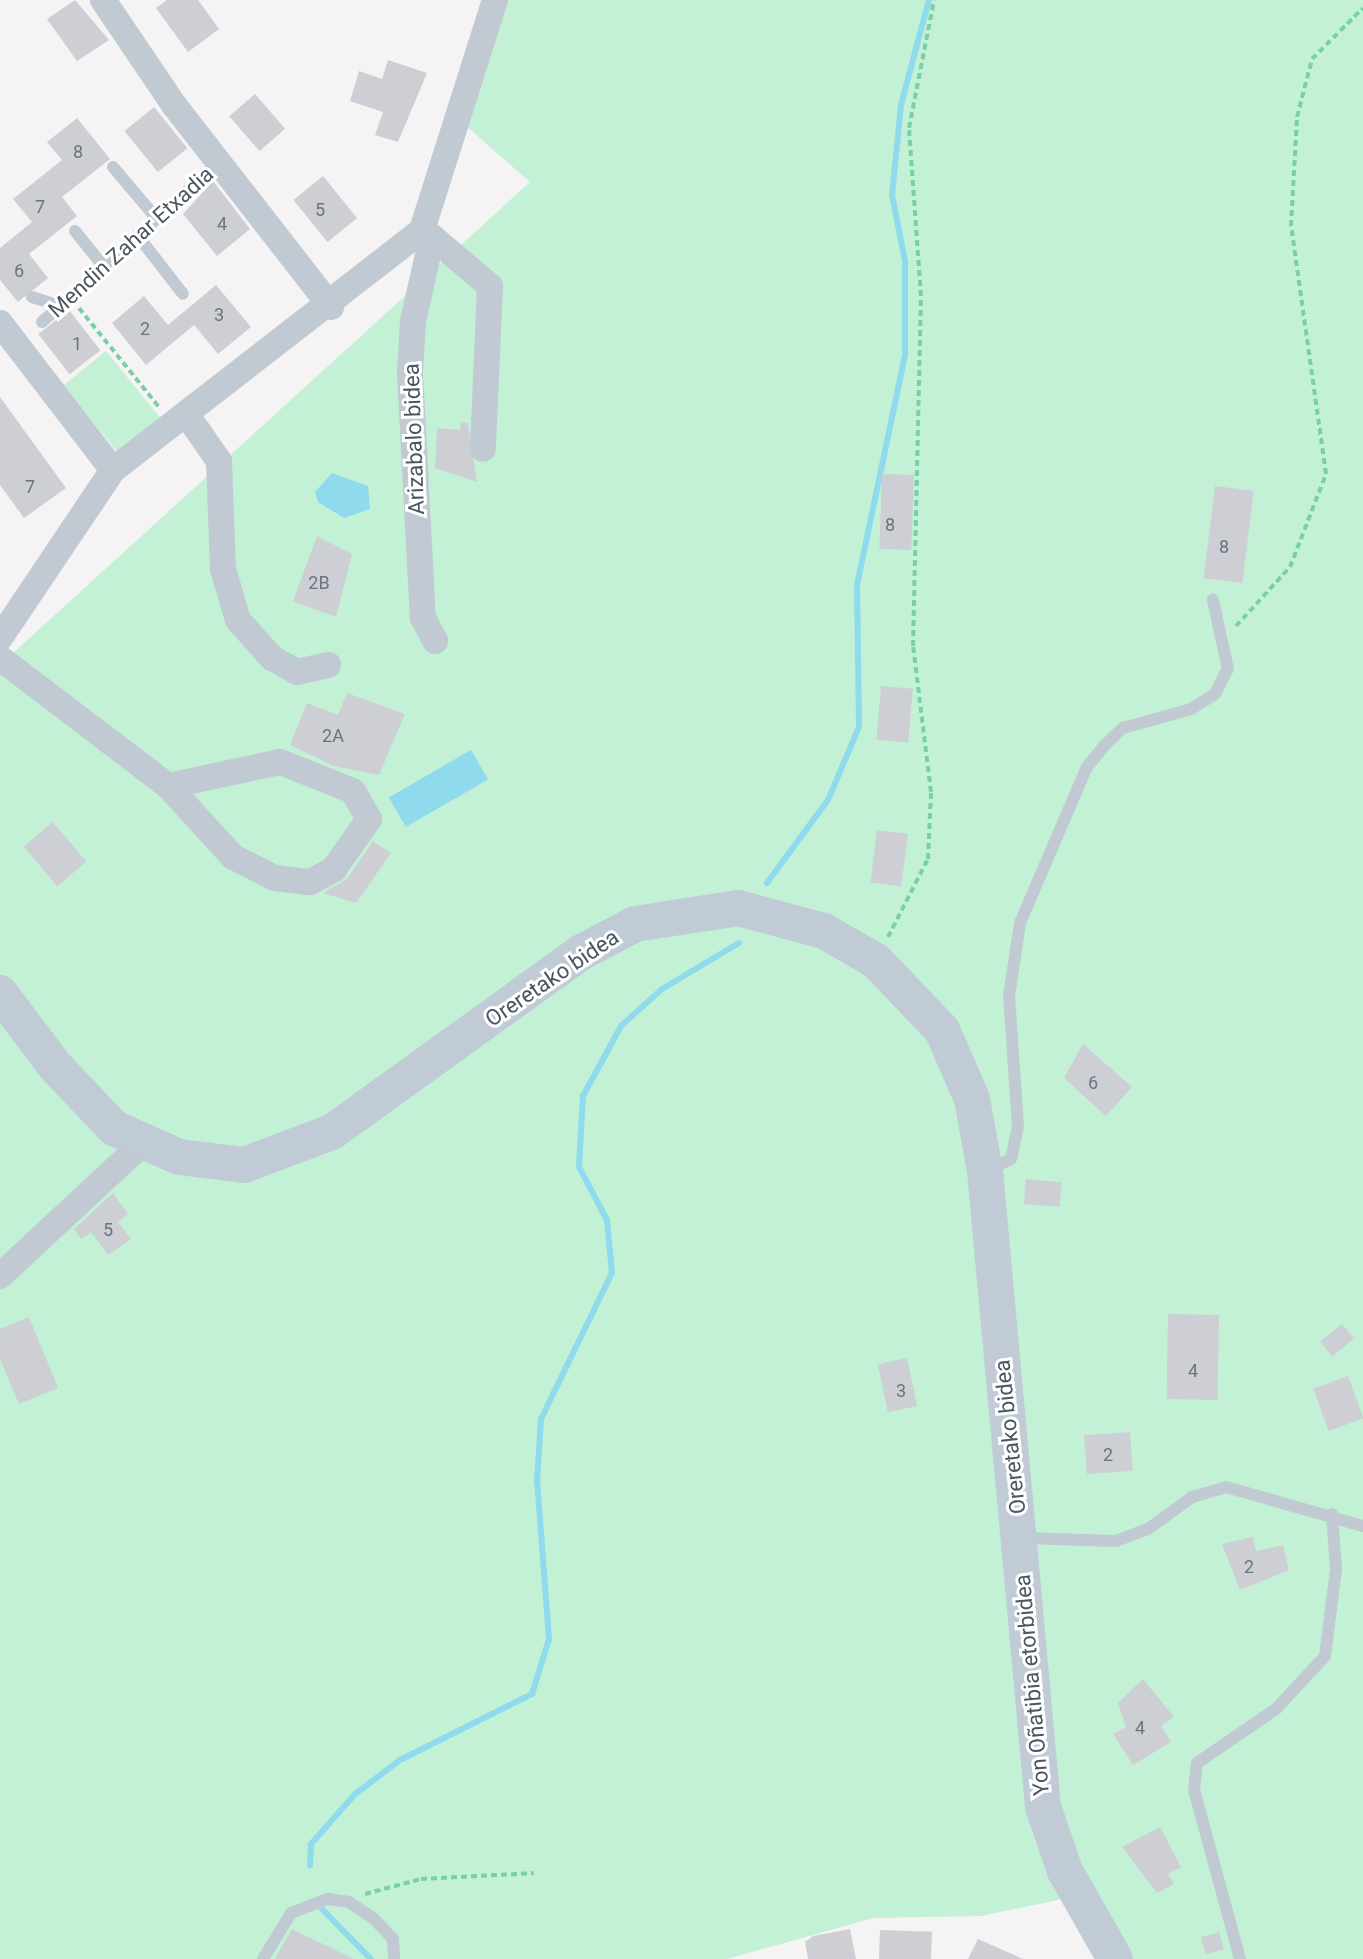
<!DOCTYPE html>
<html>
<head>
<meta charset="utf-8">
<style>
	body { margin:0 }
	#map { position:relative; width:1363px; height:1959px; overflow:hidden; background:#f5f3f3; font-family:Roboto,sans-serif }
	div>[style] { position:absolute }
	.green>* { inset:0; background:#c3f1d5; transform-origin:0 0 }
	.water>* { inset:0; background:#90daee; transform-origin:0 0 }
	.stream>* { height:6px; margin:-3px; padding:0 3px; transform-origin:3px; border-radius:3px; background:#90daee }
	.building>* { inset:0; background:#cdcfd5; transform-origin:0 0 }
	.path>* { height:4px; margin-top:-2px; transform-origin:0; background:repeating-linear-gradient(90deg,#7ad0a6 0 6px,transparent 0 10px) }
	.service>* { height:12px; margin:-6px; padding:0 6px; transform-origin:6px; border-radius:6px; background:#c1cad2 }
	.minor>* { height:26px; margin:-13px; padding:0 13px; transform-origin:13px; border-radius:13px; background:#c1cad2 }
	.secondary>* { height:36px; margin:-18px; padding:0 18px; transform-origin:18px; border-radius:18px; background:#c1cbd6 }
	span { translate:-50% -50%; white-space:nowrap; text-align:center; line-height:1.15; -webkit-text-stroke:6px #fff; paint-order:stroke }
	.number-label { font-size:18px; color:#6b747e }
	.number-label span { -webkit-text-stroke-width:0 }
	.street-label { font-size:22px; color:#4a5661 }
</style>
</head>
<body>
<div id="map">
	<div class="green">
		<div style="clip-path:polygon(488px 0,1363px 0,1363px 1959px,1115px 1959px,1068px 1898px,981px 1916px,873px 1918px,727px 1959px,0 1959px,0 665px,530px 182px,448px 110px)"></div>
		<div style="left:106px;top:351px;width:87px;height:55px;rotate:51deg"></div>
	</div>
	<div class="water">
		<div style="clip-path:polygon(332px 473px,368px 486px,370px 509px,344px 518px,318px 502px,315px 492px)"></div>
		<div style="left:471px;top:750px;width:34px;height:95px;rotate:60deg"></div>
	</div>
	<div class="stream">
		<div style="left:767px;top:883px;width:103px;rotate:-53.7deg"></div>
		<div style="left:828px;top:800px;width:79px;rotate:-67deg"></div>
		<div style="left:859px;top:727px;width:142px;rotate:-90.8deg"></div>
		<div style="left:857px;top:585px;width:235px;rotate:-78.2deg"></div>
		<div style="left:905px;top:355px;width:94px;rotate:-90deg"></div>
		<div style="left:905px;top:261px;width:67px;rotate:-101.1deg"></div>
		<div style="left:892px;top:195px;width:90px;rotate:-84.3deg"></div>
		<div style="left:901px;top:105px;width:109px;rotate:-75.1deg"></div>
		<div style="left:310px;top:1865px;width:21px;rotate:-87deg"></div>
		<div style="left:311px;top:1844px;width:65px;rotate:-48.7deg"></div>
		<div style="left:354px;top:1795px;width:58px;rotate:-37.3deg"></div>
		<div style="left:400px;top:1760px;width:148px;rotate:-26.6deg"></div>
		<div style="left:532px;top:1694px;width:58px;rotate:-72.8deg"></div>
		<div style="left:549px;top:1639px;width:158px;rotate:-94.3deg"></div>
		<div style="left:537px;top:1481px;width:62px;rotate:-86.3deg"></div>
		<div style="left:541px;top:1419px;width:162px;rotate:-64.1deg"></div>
		<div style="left:612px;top:1273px;width:53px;rotate:-95.4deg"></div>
		<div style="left:607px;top:1220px;width:60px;rotate:-117.8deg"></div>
		<div style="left:579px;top:1167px;width:71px;rotate:-86.8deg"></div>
		<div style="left:583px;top:1096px;width:80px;rotate:-61.5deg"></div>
		<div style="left:621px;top:1026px;width:55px;rotate:-42.1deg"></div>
		<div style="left:662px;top:989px;width:90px;rotate:-30.9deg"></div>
		<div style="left:322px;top:1909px;width:70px;rotate:45.6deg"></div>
	</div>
	<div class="building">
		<div style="clip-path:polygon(75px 0,109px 40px,77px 61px,47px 19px)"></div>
		<div style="clip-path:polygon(167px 0,198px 0,219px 29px,188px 52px,156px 8px)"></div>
		<div style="clip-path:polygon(388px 60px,427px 73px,398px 142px,375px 135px,383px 112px,350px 101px,359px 71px,382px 79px)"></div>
		<div style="left:255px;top:94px;width:46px;height:34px;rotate:49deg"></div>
		<div style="left:154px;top:107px;width:53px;height:38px;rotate:51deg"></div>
		<div style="clip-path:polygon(77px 118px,110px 159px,62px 197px,77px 216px,29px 254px,48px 278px,18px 302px,0 280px,0 248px,32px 222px,13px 199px,62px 160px,47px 142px)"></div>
		<div style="left:323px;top:176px;width:54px;height:38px;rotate:51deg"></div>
		<div style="clip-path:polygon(213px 181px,250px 229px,217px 256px,183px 214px)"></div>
		<div style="clip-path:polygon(216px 285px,251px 327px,218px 354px,194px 325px,146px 365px,112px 323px,144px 296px,168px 325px)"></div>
		<div style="left:69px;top:310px;width:51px;height:39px;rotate:52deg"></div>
		<div style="clip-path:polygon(0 397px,66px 488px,24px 518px,0 485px)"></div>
		<div style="clip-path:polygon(461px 422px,468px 423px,477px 482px,435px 468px,437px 428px,460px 430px)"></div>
		<div style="left:882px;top:474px;width:32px;height:75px;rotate:2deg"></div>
		<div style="left:1215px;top:486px;width:39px;height:93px;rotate:7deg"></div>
		<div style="clip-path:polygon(317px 536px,352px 554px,336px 617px,293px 601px)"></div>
		<div style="left:881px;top:686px;width:32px;height:54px;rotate:5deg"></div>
		<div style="clip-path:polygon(347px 693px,405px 714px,379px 775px,334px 766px,290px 745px,307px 703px,338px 715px)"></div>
		<div style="left:53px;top:822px;width:52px;height:38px;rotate:50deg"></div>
		<div style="left:877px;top:830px;width:31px;height:53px;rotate:7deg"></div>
		<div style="clip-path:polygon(373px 841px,391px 853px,356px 903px,323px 893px,347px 879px)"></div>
		<div style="clip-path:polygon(1083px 1044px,1132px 1087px,1106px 1116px,1064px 1078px)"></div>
		<div style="left:1026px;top:1179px;width:36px;height:25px;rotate:5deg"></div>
		<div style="clip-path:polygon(113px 1193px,128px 1214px,118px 1222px,131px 1239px,108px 1255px,91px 1232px,81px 1239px,74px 1229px)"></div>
		<div style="left:1168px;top:1314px;width:51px;height:85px;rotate:1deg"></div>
		<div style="clip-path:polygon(29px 1317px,58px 1388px,19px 1404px,0 1359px,0 1329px)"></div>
		<div style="left:1342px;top:1324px;width:19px;height:28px;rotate:51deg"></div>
		<div style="left:907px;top:1358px;width:49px;height:30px;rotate:78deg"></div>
		<div style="left:1348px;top:1376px;width:45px;height:37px;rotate:70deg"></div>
		<div style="left:1130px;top:1432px;width:39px;height:46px;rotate:86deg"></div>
		<div style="clip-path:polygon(1253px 1537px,1256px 1551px,1283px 1545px,1289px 1570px,1240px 1590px,1222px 1544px)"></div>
		<div style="clip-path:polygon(1143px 1679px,1174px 1717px,1161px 1726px,1171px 1742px,1133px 1765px,1113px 1734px,1126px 1727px,1118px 1703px)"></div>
		<div style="clip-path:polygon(1160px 1827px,1181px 1867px,1168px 1874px,1174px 1884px,1157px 1893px,1122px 1847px)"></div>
		<div style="clip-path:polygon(292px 1929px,354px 1959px,275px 1959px)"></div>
		<div style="clip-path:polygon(850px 1929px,856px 1959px,808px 1959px,805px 1942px,813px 1936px)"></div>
		<div style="left:880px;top:1930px;width:52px;height:29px;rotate:2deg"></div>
		<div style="left:1219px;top:1932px;width:18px;height:19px;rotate:74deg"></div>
		<div style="clip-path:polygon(978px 1939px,1023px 1959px,968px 1959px)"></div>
	</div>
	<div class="path">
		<div style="left:79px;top:308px;width:127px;rotate:51.1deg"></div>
		<div style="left:1236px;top:626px;width:80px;rotate:-47.5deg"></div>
		<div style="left:1290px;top:567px;width:100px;rotate:-68.8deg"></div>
		<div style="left:1326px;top:474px;width:250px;rotate:-98deg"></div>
		<div style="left:1291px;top:226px;width:109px;rotate:-86.8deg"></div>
		<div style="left:1297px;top:117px;width:60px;rotate:-75.5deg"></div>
		<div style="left:1312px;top:59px;width:72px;rotate:-45deg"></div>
		<div style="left:888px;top:937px;width:88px;rotate:-62.9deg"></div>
		<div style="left:928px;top:859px;width:67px;rotate:-87.4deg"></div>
		<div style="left:931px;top:792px;width:147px;rotate:-97deg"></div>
		<div style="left:913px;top:646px;width:350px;rotate:-88.7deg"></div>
		<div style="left:921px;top:296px;width:168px;rotate:-94.1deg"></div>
		<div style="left:909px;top:128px;width:130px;rotate:-78.9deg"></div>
		<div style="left:365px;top:1894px;width:58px;rotate:-15deg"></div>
		<div style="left:421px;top:1879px;width:113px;rotate:-3deg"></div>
	</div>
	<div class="service">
		<div style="left:113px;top:167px;width:68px;rotate:49.8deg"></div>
		<div style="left:75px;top:231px;width:46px;rotate:51.1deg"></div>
		<div style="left:138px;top:236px;width:73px;rotate:52.2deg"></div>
		<div style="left:32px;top:297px;width:28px;rotate:18deg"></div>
		<div style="left:42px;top:322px;width:239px;rotate:-42deg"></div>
		<div style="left:988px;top:1170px;width:25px;rotate:-26deg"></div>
		<div style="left:1011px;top:1159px;width:33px;rotate:-78deg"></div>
		<div style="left:1018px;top:1127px;width:131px;rotate:-93.9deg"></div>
		<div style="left:1009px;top:996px;width:74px;rotate:-81.4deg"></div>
		<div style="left:1020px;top:923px;width:170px;rotate:-66.8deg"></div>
		<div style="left:1087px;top:767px;width:26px;rotate:-51deg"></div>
		<div style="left:1103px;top:747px;width:28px;rotate:-44deg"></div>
		<div style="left:1123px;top:728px;width:71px;rotate:-15.6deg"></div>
		<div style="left:1191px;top:709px;width:28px;rotate:-32deg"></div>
		<div style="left:1215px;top:694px;width:28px;rotate:-63deg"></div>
		<div style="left:1228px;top:669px;width:71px;rotate:-102.3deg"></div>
		<div style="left:1023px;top:1538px;width:93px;rotate:1.8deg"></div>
		<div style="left:1116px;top:1541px;width:34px;rotate:-21deg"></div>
		<div style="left:1148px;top:1529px;width:54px;rotate:-36deg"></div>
		<div style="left:1192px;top:1497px;width:35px;rotate:-16deg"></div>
		<div style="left:1226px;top:1487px;width:142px;rotate:15.9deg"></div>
		<div style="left:263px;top:1959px;width:54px;rotate:-58.7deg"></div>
		<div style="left:291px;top:1913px;width:40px;rotate:-21deg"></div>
		<div style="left:328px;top:1899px;width:21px;rotate:8deg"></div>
		<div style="left:349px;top:1902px;width:29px;rotate:34deg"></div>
		<div style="left:373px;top:1918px;width:29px;rotate:46deg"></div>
		<div style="left:393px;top:1939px;width:19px;rotate:87deg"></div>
		<div style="left:1240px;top:1959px;width:175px;rotate:-105.2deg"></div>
		<div style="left:1194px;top:1790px;width:27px;rotate:-84deg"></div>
		<div style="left:1197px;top:1763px;width:96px;rotate:-34.4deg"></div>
		<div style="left:1276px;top:1709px;width:72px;rotate:-47.2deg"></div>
		<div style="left:1325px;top:1656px;width:88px;rotate:-82.8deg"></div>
		<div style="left:1336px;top:1569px;width:55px;rotate:-94.2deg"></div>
	</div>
	<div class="minor">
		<div style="left:103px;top:0;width:127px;rotate:55.9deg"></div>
		<div style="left:174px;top:105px;width:256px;rotate:52.1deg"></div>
		<div style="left:422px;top:230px;width:12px;rotate:35deg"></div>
		<div style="left:432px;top:237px;width:86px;rotate:102.7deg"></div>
		<div style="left:413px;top:321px;width:52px;rotate:93.3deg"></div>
		<div style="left:410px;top:373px;width:245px;rotate:87deg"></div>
		<div style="left:423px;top:618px;width:26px;rotate:62deg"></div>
		<div style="left:432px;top:237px;width:76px;rotate:40.2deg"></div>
		<div style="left:490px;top:286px;width:163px;rotate:92.5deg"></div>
		<div style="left:0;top:323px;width:185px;rotate:52.5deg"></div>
		<div style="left:189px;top:418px;width:52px;rotate:55.1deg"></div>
		<div style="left:219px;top:461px;width:108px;rotate:87.9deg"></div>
		<div style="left:223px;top:569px;width:53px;rotate:73.6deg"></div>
		<div style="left:238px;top:620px;width:51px;rotate:48.2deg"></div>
		<div style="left:272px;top:658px;width:29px;rotate:29deg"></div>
		<div style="left:297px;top:672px;width:32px;rotate:-13deg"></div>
		<div style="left:0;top:638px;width:202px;rotate:-56.1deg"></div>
		<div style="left:113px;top:470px;width:391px;rotate:-37.8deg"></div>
		<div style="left:422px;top:230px;width:241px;rotate:-72.4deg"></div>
		<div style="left:0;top:658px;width:211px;rotate:37.3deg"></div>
		<div style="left:168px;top:786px;width:96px;rotate:47.5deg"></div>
		<div style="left:233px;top:857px;width:47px;rotate:26.6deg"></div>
		<div style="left:275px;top:878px;width:35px;rotate:7deg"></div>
		<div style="left:310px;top:882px;width:27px;rotate:-28deg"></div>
		<div style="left:334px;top:869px;width:61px;rotate:-55deg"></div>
		<div style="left:369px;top:819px;width:32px;rotate:-120deg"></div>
		<div style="left:353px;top:791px;width:79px;rotate:-158.3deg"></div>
		<div style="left:280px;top:762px;width:115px;rotate:167.9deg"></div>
		<div style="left:0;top:1276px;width:194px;rotate:-42.9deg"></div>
	</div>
	<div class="secondary">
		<div style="left:0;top:993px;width:91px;rotate:53deg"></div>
		<div style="left:55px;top:1066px;width:86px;rotate:46.4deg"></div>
		<div style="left:114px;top:1128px;width:71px;rotate:24deg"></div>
		<div style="left:179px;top:1157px;width:65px;rotate:7deg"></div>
		<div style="left:244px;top:1165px;width:94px;rotate:-20.6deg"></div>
		<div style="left:332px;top:1132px;width:308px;rotate:-35.8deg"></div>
		<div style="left:582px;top:952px;width:60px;rotate:-27.8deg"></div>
		<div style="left:635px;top:924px;width:104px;rotate:-8.8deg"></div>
		<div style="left:738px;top:908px;width:89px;rotate:15deg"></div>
		<div style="left:824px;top:931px;width:60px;rotate:30deg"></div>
		<div style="left:876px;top:961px;width:95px;rotate:46.3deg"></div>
		<div style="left:942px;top:1030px;width:75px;rotate:66.5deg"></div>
		<div style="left:972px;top:1099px;width:73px;rotate:79.8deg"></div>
		<div style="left:985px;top:1171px;width:639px;rotate:84.79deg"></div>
		<div style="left:1043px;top:1807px;width:68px;rotate:71deg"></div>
		<div style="left:1065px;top:1871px;width:101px;rotate:60.4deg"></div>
	</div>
	<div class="number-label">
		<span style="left:78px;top:152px">8</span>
		<span style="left:40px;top:207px">7</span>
		<span style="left:320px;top:210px">5</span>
		<span style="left:222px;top:224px">4</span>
		<span style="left:19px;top:271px">6</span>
		<span style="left:219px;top:315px">3</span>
		<span style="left:145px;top:329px">2</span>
		<span style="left:77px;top:344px">1</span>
		<span style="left:30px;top:487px">7</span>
		<span style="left:890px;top:525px">8</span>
		<span style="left:1224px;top:547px">8</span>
		<span style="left:319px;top:583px">2B</span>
		<span style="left:333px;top:736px">2A</span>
		<span style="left:1093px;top:1083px">6</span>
		<span style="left:108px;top:1230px">5</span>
		<span style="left:1193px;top:1371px">4</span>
		<span style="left:901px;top:1391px">3</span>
		<span style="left:1108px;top:1455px">2</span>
		<span style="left:1249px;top:1567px">2</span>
		<span style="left:1140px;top:1728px">4</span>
	</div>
	<div class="street-label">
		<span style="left:131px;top:242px;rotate:-42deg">Mendin Zahar Etxadia</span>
		<span style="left:414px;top:439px;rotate:-92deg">Arizabalo bidea</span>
		<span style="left:552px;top:978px;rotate:-34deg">Oreretako bidea</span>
		<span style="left:1010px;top:1437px;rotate:-96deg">Oreretako bidea</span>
		<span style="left:1032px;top:1685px;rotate:-95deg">Yon Oñatibia etorbidea</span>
	</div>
</div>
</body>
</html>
